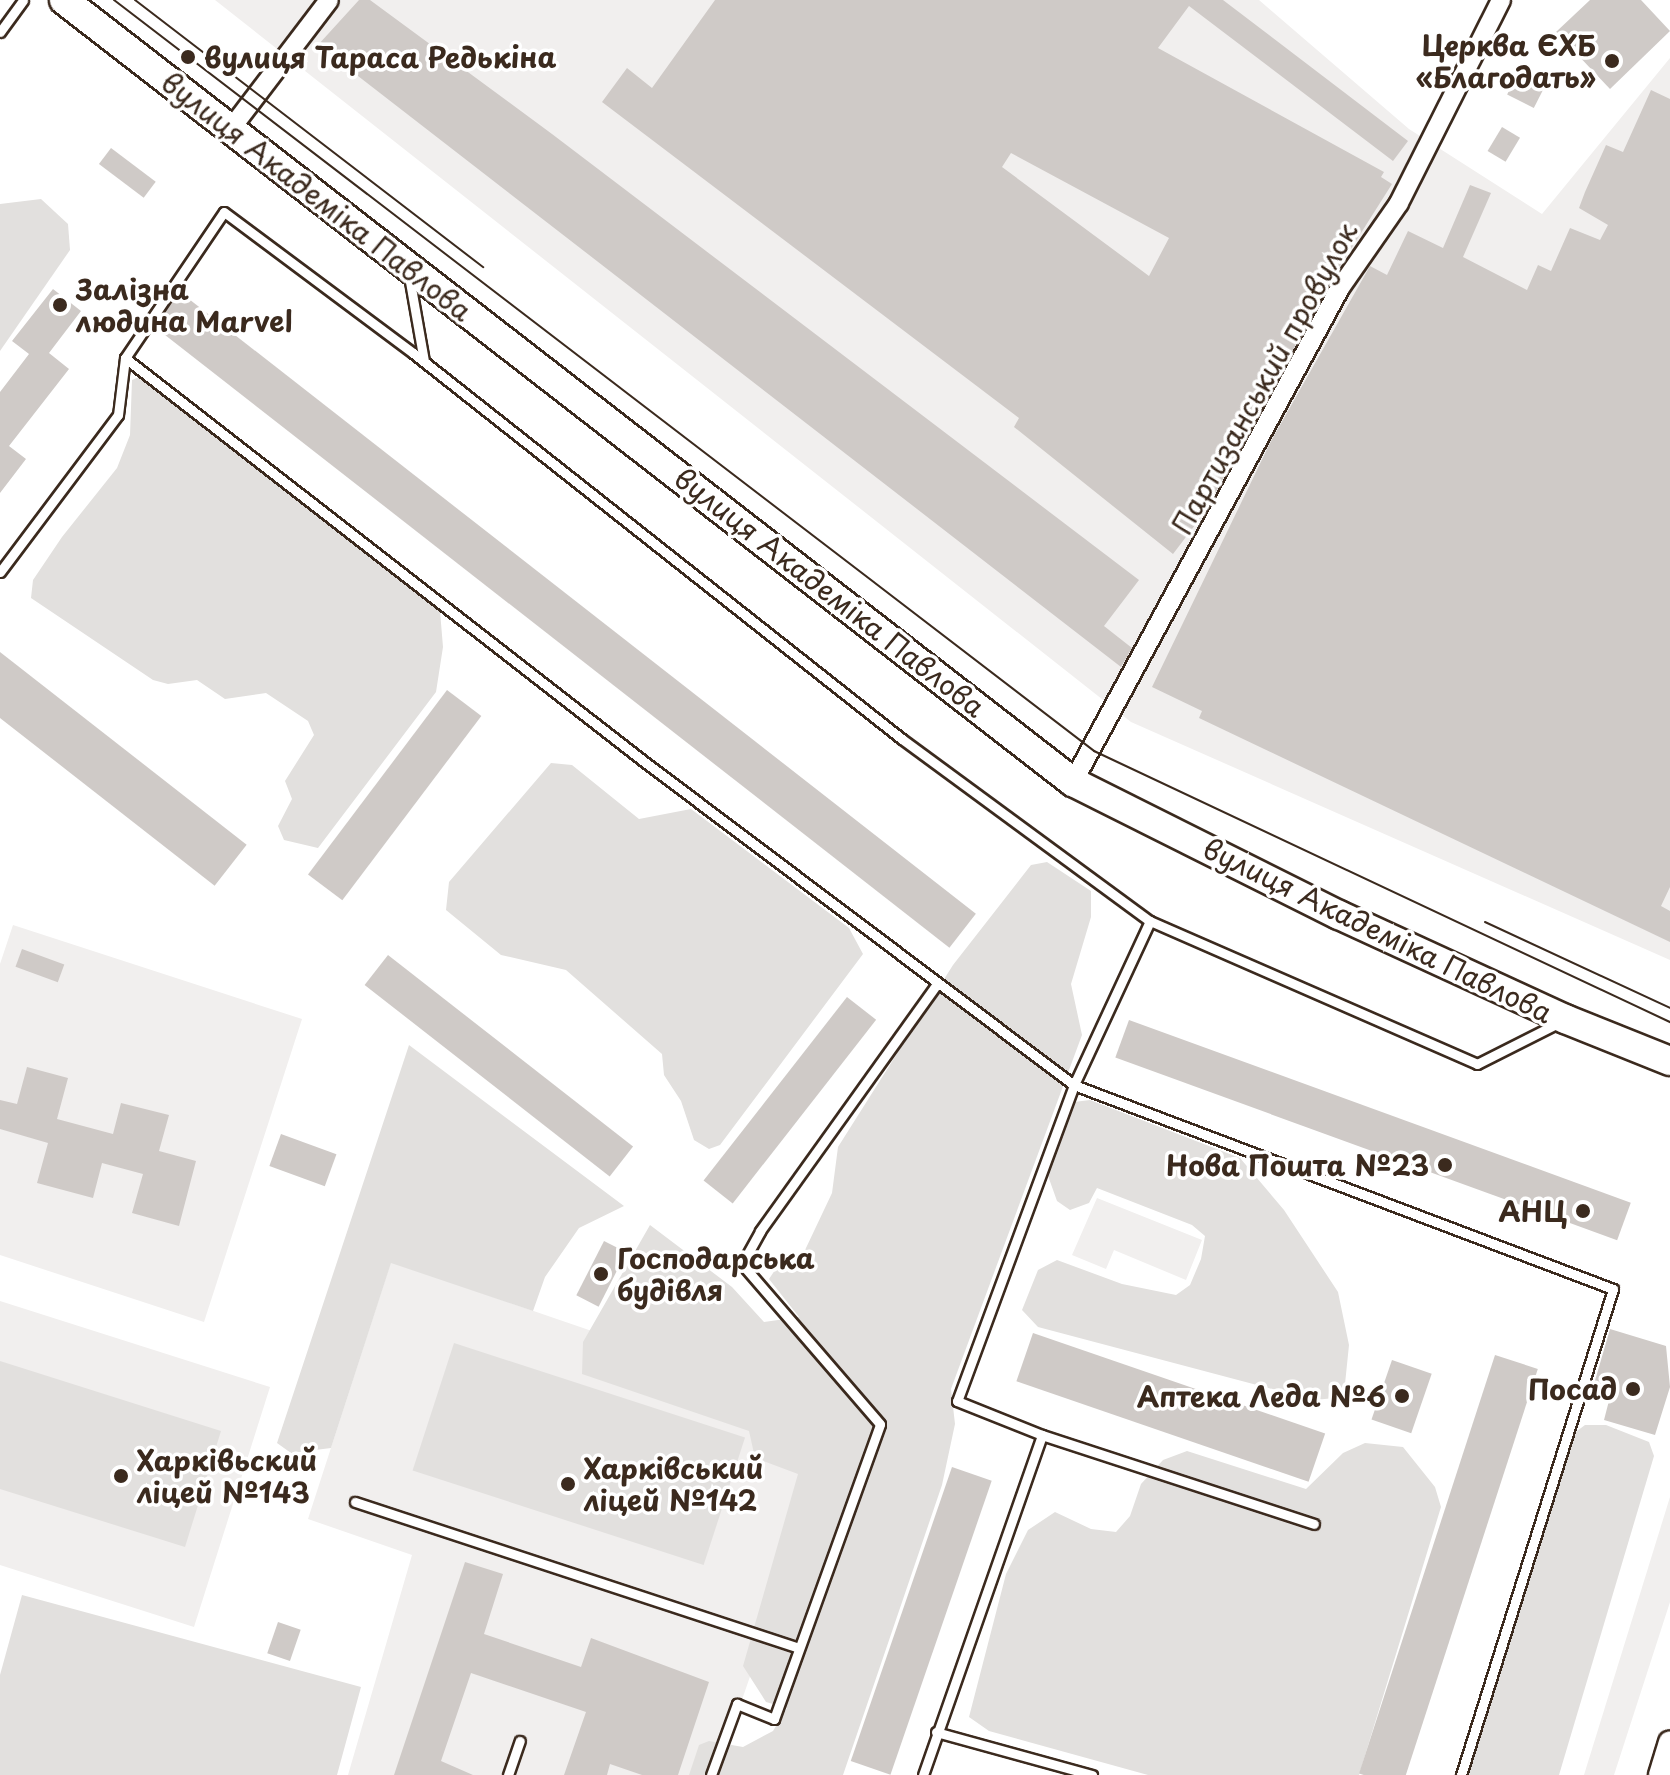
<!DOCTYPE html>
<html>
<head>
<meta charset="utf-8">
<style>
	body { margin:0 }
	#map { position:relative; width:1670px; height:1775px; overflow:hidden; background:#fff; font-family:"Playpen Sans",sans-serif }
	div>[style] { position:absolute }
	.built>* { inset:0; background:#f1efee }
	.green>* { inset:0; background:#e2e0de; transform-origin:0 0 }
	.building>* { inset:0; background:#cfcac7; transform-origin:0 0 }
	.roads { filter:drop-shadow(2px 0 #3b2a1e) drop-shadow(-2px 0 #3b2a1e) drop-shadow(0 2px #3b2a1e) drop-shadow(0 -2px #3b2a1e) }
	.service>* { height:9px; margin:-4.5px; padding:0 4.5px; transform-origin:4.5px; border-radius:4.5px; background:#fff }
	.minor>* { height:18px; margin:-9px; padding:0 9px; transform-origin:9px; border-radius:9px; background:#fff }
	.tertiary>* { height:22px; margin:-11px; padding:0 11px; transform-origin:11px; border-radius:11px; background:#fff }
	.primary>* { height:28px; margin:-14px; padding:0 14px; transform-origin:14px; border-radius:14px; background:#fff }
	.tram>* { height:2px; margin:-1px; padding:0 1px; transform-origin:1px; border-radius:1px; background:#3b2a1e }
	.dots>* { width:22px; height:22px; translate:-50% -50%; box-sizing:border-box; border:4px solid #fff; border-radius:50% }
	span { translate:-50% -50%; white-space:nowrap; text-align:center; line-height:1.15; -webkit-text-stroke:7px #fff; paint-order:stroke }
	.poi-label { font-size:28px; color:#3b2a1e; font-weight:700 }
	.right { translate:-100% -50%; text-align:right }
	.left { translate:0 -50%; text-align:left }
	.street-label { font-size:28px; color:#3b2a1e }
</style>
</head>
<body>
<div id="map">
	<div class="built">
		<div style="clip-path:polygon(215px 0,1259px 0,1409px 129px,1542px 214px,1670px 58px,1670px 960px,1131px 722px)"></div>
		<div style="clip-path:polygon(13px 925px,302px 1019px,204px 1322px,0 1255px,0 964px)"></div>
		<div style="clip-path:polygon(1097px 1198px,1202px 1240px,1186px 1280px,1114px 1250px,1106px 1269px,1072px 1255px)"></div>
		<div style="clip-path:polygon(391px 1262px,840px 1416px,716px 1775px,348px 1775px,412px 1555px,308px 1519px)"></div>
		<div style="clip-path:polygon(0 1301px,270px 1387px,194px 1627px,0 1565px)"></div>
		<div style="clip-path:polygon(1670px 1497px,1670px 1602px,1614px 1775px,1584px 1775px)"></div>
	</div>
	<div class="green">
		<div style="clip-path:polygon(41px 199px,68px 224px,70px 250px,0 351px,0 204px)"></div>
		<div style="clip-path:polygon(139px 377px,440px 611px,443px 647px,436px 692px,318px 848px,284px 840px,278px 826px,292px 799px,285px 781px,314px 735px,308px 721px,266px 693px,225px 699px,197px 680px,168px 684px,153px 680px,31px 598px,33px 580px,62px 537px,117px 468px,130px 435px,132px 380px)"></div>
		<div style="clip-path:polygon(551px 763px,572px 765px,639px 819px,691px 809px,849px 928px,863px 954px,720px 1145px,709px 1149px,694px 1140px,681px 1101px,664px 1075px,662px 1054px,566px 970px,501px 955px,446px 910px,449px 882px)"></div>
		<div style="clip-path:polygon(1047px 862px,1091px 891px,1091px 917px,1071px 984px,1082px 1035px,951px 1389px,955px 1424px,942px 1485px,843px 1775px,689px 1775px,699px 1745px,709px 1741px,743px 1747px,773px 1731px,787px 1708px,766px 1702px,743px 1666px,798px 1474px,755px 1458px,749px 1431px,582px 1374px,583px 1342px,650px 1225px,732px 1287px,764px 1322px,799px 1317px,769px 1279px,775px 1270px,797px 1267px,832px 1193px,838px 1147px,953px 965px,1031px 865px)"></div>
		<div style="clip-path:polygon(409px 1045px,624px 1206px,579px 1228px,545px 1277px,533px 1311px,391px 1263px,331px 1448px,291px 1453px,277px 1443px)"></div>
		<div style="clip-path:polygon(1090px 1100px,1240px 1158px,1284px 1210px,1338px 1292px,1349px 1345px,1345px 1384px,1335px 1398px,1314px 1400px,1038px 1327px,1022px 1310px,1038px 1270px,1057px 1260px,1122px 1284px,1176px 1295px,1190px 1285px,1201px 1259px,1205px 1236px,1192px 1225px,1097px 1188px,1089px 1203px,1070px 1210px,1057px 1201px,1047px 1173px,1074px 1102px)"></div>
		<div style="left:454px;top:1343px;width:306px;height:134px;rotate:18deg"></div>
		<div style="clip-path:polygon(0 1361px,221px 1431px,185px 1547px,0 1489px)"></div>
		<div style="clip-path:polygon(1585px 1425px,1606px 1425px,1649px 1442px,1654px 1456px,1559px 1775px,1467px 1775px,1573px 1434px)"></div>
		<div style="clip-path:polygon(1365px 1443px,1403px 1447px,1435px 1487px,1441px 1507px,1359px 1775px,1148px 1775px,989px 1731px,969px 1717px,1006px 1574px,1028px 1530px,1055px 1512px,1091px 1529px,1116px 1532px,1130px 1516px,1141px 1484px,1163px 1460px,1187px 1451px,1306px 1489px,1343px 1453px)"></div>
		<div style="clip-path:polygon(22px 1595px,361px 1687px,337px 1775px,0 1775px,0 1675px)"></div>
	</div>
	<div class="building">
		<div style="clip-path:polygon(359px 0,370px 0,552px 134px,1139px 580px,1104px 626px,1132px 648px,1121px 667px,318px 45px)"></div>
		<div style="clip-path:polygon(evenodd,715px 0,1223px 0,1408px 141px,1393px 161px,1189px 6px,1158px 48px,1384px 172px,1381px 177px,1392px 184px,1330px 282px,1205px 512px,1173px 554px,1014px 427px,1019px 418px,602px 102px,627px 68px,652px 88px,715px 0,1011px 153px,1169px 238px,1149px 276px,1002px 167px,1011px 153px)"></div>
		<div style="clip-path:polygon(1590px 0,1641px 0,1670px 31px,1610px 89px,1556px 32px)"></div>
		<div style="left:1518px;top:73px;width:30px;height:24px;rotate:27deg"></div>
		<div style="clip-path:polygon(1651px 90px,1670px 99px,1670px 887px,1661px 906px,1670px 911px,1670px 942px,1199px 718px,1202px 711px,1152px 687px,1271px 441px,1370px 266px,1387px 275px,1408px 231px,1443px 248px,1470px 185px,1491px 193px,1463px 257px,1527px 290px,1538px 265px,1551px 271px,1570px 228px,1600px 240px,1608px 225px,1579px 208px,1585px 192px,1606px 145px,1623px 152px)"></div>
		<div style="left:1502px;top:127px;width:21px;height:28px;rotate:31deg"></div>
		<div style="left:111px;top:148px;width:56px;height:20px;rotate:37deg"></div>
		<div style="clip-path:polygon(53px 289px,81px 311px,49px 353px,69px 369px,9px 446px,26px 459px,0 493px,0 392px,29px 354px,12px 341px)"></div>
		<div style="left:180px;top:292px;width:1010px;height:43px;rotate:38deg"></div>
		<div style="left:0;top:652px;width:313px;height:52px;rotate:38deg"></div>
		<div style="left:447px;top:690px;width:43px;height:231px;rotate:37deg"></div>
		<div style="left:22px;top:949px;width:45px;height:19px;rotate:20deg"></div>
		<div style="left:388px;top:955px;width:311px;height:38px;rotate:38deg"></div>
		<div style="left:847px;top:997px;width:37px;height:233px;rotate:38deg"></div>
		<div style="left:1129px;top:1020px;width:534px;height:40px;rotate:20deg"></div>
		<div style="clip-path:polygon(27px 1067px,68px 1078px,57px 1119px,113px 1134px,121px 1103px,169px 1115px,159px 1151px,196px 1161px,179px 1226px,132px 1213px,143px 1174px,102px 1163px,93px 1198px,37px 1183px,48px 1143px,0 1129px,0 1100px,17px 1104px)"></div>
		<div style="left:281px;top:1134px;width:59px;height:34px;rotate:20deg"></div>
		<div style="left:604px;top:1241px;width:25px;height:61px;rotate:27deg"></div>
		<div style="clip-path:polygon(1610px 1329px,1666px 1346px,1670px 1387px,1655px 1435px,1604px 1420px,1612px 1389px,1594px 1384px)"></div>
		<div style="left:1033px;top:1333px;width:309px;height:51px;rotate:19deg"></div>
		<div style="left:1495px;top:1355px;width:45px;height:440px;rotate:18deg"></div>
		<div style="left:1392px;top:1360px;width:42px;height:63px;rotate:19deg"></div>
		<div style="left:952px;top:1467px;width:42px;height:311px;rotate:19deg"></div>
		<div style="clip-path:polygon(465px 1562px,503px 1574px,484px 1634px,581px 1667px,591px 1638px,709px 1682px,678px 1775px,642px 1775px,610px 1764px,607px 1775px,564px 1775px,586px 1712px,471px 1673px,441px 1761px,473px 1775px,394px 1775px)"></div>
		<div style="left:278px;top:1622px;width:24px;height:33px;rotate:19deg"></div>
	</div>
	<div class="roads">
		<div class="service">
			<div style="left:0;top:32px;width:39px;rotate:-54deg"></div>
			<div style="left:409px;top:276px;width:86px;rotate:80deg"></div>
			<div style="left:125px;top:358px;width:660px;rotate:37.86deg"></div>
			<div style="left:646px;top:763px;width:536px;rotate:36.96deg"></div>
			<div style="left:1074px;top:1085px;width:576px;rotate:20.73deg"></div>
			<div style="left:1613px;top:1289px;width:509px;rotate:107.37deg"></div>
			<div style="left:0;top:572px;width:196px;rotate:-53.1deg"></div>
			<div style="left:118px;top:415px;width:57px;rotate:-83deg"></div>
			<div style="left:125px;top:358px;width:176px;rotate:-55.9deg"></div>
			<div style="left:224px;top:212px;width:236px;rotate:36.7deg"></div>
			<div style="left:413px;top:353px;width:623px;rotate:38.29deg"></div>
			<div style="left:902px;top:739px;width:308px;rotate:36.3deg"></div>
			<div style="left:1150px;top:921px;width:357px;rotate:23.6deg"></div>
			<div style="left:1477px;top:1064px;width:91px;rotate:-26.8deg"></div>
			<div style="left:1150px;top:921px;width:181px;rotate:114.9deg"></div>
			<div style="left:1074px;top:1085px;width:337px;rotate:110.3deg"></div>
			<div style="left:957px;top:1401px;width:92px;rotate:21.8deg"></div>
			<div style="left:1042px;top:1435px;width:286px;rotate:18.1deg"></div>
			<div style="left:355px;top:1502px;width:467px;rotate:18.2deg"></div>
			<div style="left:936px;top:1732px;width:162px;rotate:15.4deg"></div>
			<div style="left:508px;top:1775px;width:36px;rotate:-71deg"></div>
			<div style="left:711px;top:1775px;width:76px;rotate:-69.9deg"></div>
			<div style="left:737px;top:1704px;width:40px;rotate:22deg"></div>
			<div style="left:774px;top:1719px;width:313px;rotate:-70.2deg"></div>
			<div style="left:880px;top:1424px;width:211px;rotate:-130.8deg"></div>
			<div style="left:742px;top:1264px;width:38px;rotate:-61deg"></div>
			<div style="left:760px;top:1231px;width:302px;rotate:-54.4deg"></div>
			<div style="left:923px;top:1775px;width:360px;rotate:-70.7deg"></div>
		</div>
		<div class="minor">
			<div style="left:230px;top:130px;width:163px;rotate:-52.7deg"></div>
			<div style="left:1073px;top:782px;width:562px;rotate:-61.61deg"></div>
			<div style="left:1340px;top:288px;width:103px;rotate:-55.2deg"></div>
			<div style="left:1399px;top:203px;width:227px;rotate:-63.3deg"></div>
		</div>
		<div class="tertiary">
			<div style="left:1660px;top:1775px;width:34px;rotate:-73deg"></div>
		</div>
		<div class="primary">
			<div style="left:64px;top:0;width:1277px;rotate:37.78deg"></div>
			<div style="left:1073px;top:782px;width:297px;rotate:26.6deg"></div>
			<div style="left:1339px;top:915px;width:249px;rotate:24.7deg"></div>
			<div style="left:1565px;top:1019px;width:113px;rotate:21.8deg"></div>
		</div>
	</div>
	<div class="tram">
		<div style="left:114px;top:0;width:1235px;rotate:37.46deg"></div>
		<div style="left:1094px;top:751px;width:637px;rotate:25.2deg"></div>
		<div style="left:135px;top:0;width:439px;rotate:37.5deg"></div>
		<div style="left:1485px;top:922px;width:204px;rotate:24.9deg"></div>
	</div>
	<div class="dots">
		<div style="left:188px;top:57px;background:#3b2a1e"></div>
		<div style="left:1612px;top:61px;background:#3b2a1e"></div>
		<div style="left:60px;top:305px;background:#3b2a1e"></div>
		<div style="left:1445px;top:1165px;background:#3b2a1e"></div>
		<div style="left:1583px;top:1211px;background:#3b2a1e"></div>
		<div style="left:601px;top:1274px;background:#3b2a1e"></div>
		<div style="left:1633px;top:1389px;background:#3b2a1e"></div>
		<div style="left:1402px;top:1396px;background:#3b2a1e"></div>
		<div style="left:121px;top:1476px;background:#3b2a1e"></div>
		<div style="left:568px;top:1484px;background:#3b2a1e"></div>
	</div>
	<div class="poi-label">
		<span class="right" style="left:1596px;top:61px">Церква ЄХБ<br>«Благодать»</span>
		<span class="left" style="left:204px;top:57px">вулиця Тараса Редькіна</span>
		<span class="left" style="left:76px;top:305px">Залізна<br>людина Marvel</span>
		<span class="right" style="left:1429px;top:1165px">Нова Пошта №23</span>
		<span class="right" style="left:1567px;top:1211px">АНЦ</span>
		<span class="left" style="left:617px;top:1274px">Господарська<br>будівля</span>
		<span class="right" style="left:1617px;top:1389px">Посад</span>
		<span class="right" style="left:1386px;top:1396px">Аптека Леда №6</span>
		<span class="left" style="left:137px;top:1476px">Харківьский<br>ліцей №143</span>
		<span class="left" style="left:584px;top:1484px">Харківський<br>ліцей №142</span>
	</div>
	<div class="street-label">
		<span style="left:317px;top:196px;rotate:38deg">вулиця Академіка Павлова</span>
		<span style="left:1264px;top:378px;rotate:-61deg">Партизанський провулок</span>
		<span style="left:830px;top:592px;rotate:38deg">вулиця Академіка Павлова</span>
		<span style="left:1378px;top:930px;rotate:26deg">вулиця Академіка Павлова</span>
	</div>
</div>
</body>
</html>
